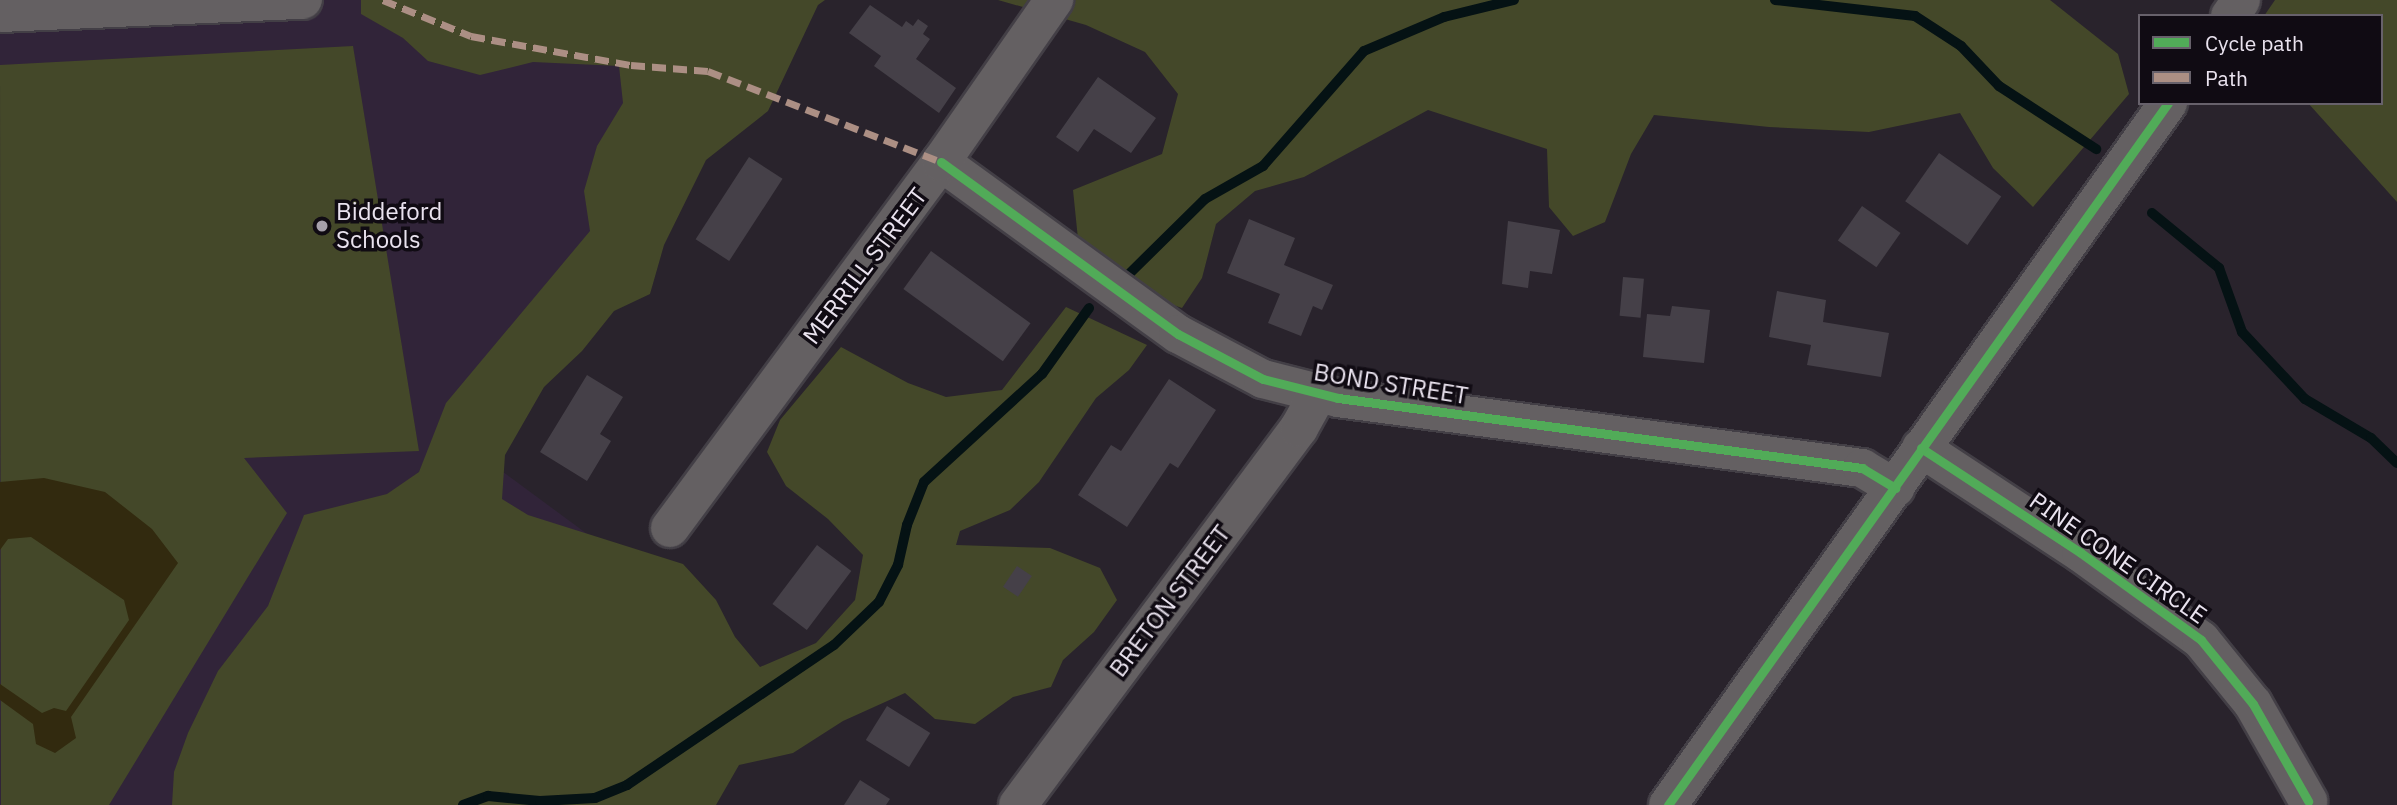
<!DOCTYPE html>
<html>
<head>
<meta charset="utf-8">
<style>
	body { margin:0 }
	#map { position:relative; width:2397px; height:805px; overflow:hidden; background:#29232c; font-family:"IBM Plex Sans",sans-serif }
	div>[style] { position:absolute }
	.built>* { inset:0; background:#312439 }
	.green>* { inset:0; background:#444829 }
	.sand>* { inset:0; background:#322a0f }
	.stream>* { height:10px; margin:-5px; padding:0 5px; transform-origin:5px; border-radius:5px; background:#051214 }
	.building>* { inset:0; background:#454048; transform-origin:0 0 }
	.roads { filter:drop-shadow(2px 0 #433f46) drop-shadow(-2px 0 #433f46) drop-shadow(0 2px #433f46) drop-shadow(0 -2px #433f46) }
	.minor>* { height:38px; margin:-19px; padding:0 19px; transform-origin:19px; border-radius:19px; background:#646062 }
	.quiet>* { height:7px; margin-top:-3.5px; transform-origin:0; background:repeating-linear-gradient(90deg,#ac8f84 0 14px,transparent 0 21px) }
	.cycleway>* { height:9px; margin:-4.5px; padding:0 4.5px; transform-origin:4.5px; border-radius:4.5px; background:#51ab58 }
	.dots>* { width:19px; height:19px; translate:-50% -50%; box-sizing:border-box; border:4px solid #100b13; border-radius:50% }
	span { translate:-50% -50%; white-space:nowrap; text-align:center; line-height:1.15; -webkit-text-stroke:7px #100b13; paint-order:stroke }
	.poi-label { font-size:24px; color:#eae3ef }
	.left { translate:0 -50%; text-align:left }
	.street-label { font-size:24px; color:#eae3ef }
	.legend { position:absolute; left:2138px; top:14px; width:245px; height:91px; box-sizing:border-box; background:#100b13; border:2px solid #67616b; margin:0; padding:9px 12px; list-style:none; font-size:21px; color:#eae3ef }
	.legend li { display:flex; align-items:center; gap:14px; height:35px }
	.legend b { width:35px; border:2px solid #67616b }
</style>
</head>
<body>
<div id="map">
	<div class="built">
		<div style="clip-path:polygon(0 0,811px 0,476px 452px,609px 550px,214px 805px,0 805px)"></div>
	</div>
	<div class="green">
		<div style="clip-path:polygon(361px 0,825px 0,818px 5px,768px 111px,706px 160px,664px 245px,650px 294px,614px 311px,582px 351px,544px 387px,505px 455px,502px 499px,528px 515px,683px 564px,716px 600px,735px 637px,760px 667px,816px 643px,855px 600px,863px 555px,828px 519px,786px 486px,767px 452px,780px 420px,841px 347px,908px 383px,946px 397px,1002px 390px,1066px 307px,1147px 345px,1129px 370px,1096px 398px,1039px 482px,1010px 510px,960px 531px,956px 545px,1050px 548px,1100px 568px,1117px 600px,1094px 632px,1063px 660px,1051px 687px,1013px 697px,975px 724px,935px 719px,905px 693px,843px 721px,793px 753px,739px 765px,716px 805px,172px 805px,174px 772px,188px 733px,218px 671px,268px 606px,304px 515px,387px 494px,419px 472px,446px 403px,590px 231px,584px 191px,597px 146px,623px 103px,619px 66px,533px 62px,480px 75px,428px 61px,403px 38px,361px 14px)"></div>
		<div style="clip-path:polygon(998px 0,2050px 0,2118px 54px,2129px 94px,2033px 207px,1993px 168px,1960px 113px,1869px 132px,1769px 127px,1654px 115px,1631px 154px,1605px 222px,1573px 236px,1549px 207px,1547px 149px,1428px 110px,1304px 177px,1255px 191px,1216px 224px,1202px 278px,1182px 308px,1140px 294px,1078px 239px,1073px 190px,1162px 154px,1178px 94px,1145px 52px,1086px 25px)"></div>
		<div style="clip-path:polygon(2275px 0,2397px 0,2397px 202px,2308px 103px,2381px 103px,2381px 16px,2264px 16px)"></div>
		<div style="clip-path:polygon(353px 46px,419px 451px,244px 458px,287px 513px,109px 805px,1px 805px,0 65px)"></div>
	</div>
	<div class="sand">
		<div style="clip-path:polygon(44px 478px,105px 492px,152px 529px,178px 563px,71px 717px,76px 738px,55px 753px,36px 744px,33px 724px,0 700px,0 684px,42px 713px,54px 708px,66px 711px,129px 620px,124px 600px,31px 537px,8px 539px,0 550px,0 482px)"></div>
	</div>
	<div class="stream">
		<div style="left:1775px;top:0;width:141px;rotate:6.5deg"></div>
		<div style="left:1915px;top:16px;width:55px;rotate:33.1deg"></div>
		<div style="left:1961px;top:46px;width:55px;rotate:46.5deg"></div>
		<div style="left:1999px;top:86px;width:116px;rotate:33deg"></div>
		<div style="left:2152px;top:213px;width:87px;rotate:39.4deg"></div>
		<div style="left:2219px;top:268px;width:68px;rotate:70.2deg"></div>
		<div style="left:2242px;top:332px;width:92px;rotate:46.8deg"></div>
		<div style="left:2305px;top:399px;width:77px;rotate:30.6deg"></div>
		<div style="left:2371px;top:438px;width:36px;rotate:44deg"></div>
		<div style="left:1130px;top:273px;width:105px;rotate:-44.6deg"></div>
		<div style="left:1205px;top:199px;width:67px;rotate:-29.6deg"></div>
		<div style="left:1263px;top:166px;width:153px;rotate:-48.7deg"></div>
		<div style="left:1364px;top:51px;width:87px;rotate:-23deg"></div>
		<div style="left:1444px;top:17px;width:72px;rotate:-13.7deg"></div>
		<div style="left:463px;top:805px;width:27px;rotate:-20deg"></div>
		<div style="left:488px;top:796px;width:52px;rotate:5.5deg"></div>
		<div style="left:540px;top:801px;width:55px;rotate:-3.1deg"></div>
		<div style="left:595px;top:798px;width:35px;rotate:-22deg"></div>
		<div style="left:627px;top:785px;width:250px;rotate:-34.1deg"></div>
		<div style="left:834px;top:645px;width:62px;rotate:-43.7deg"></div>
		<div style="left:879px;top:602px;width:42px;rotate:-62.8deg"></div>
		<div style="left:898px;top:565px;width:41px;rotate:-77.3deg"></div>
		<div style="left:907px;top:525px;width:46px;rotate:-68.4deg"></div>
		<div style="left:924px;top:482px;width:160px;rotate:-42.5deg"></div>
		<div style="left:1042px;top:374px;width:81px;rotate:-54.5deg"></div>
	</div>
	<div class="building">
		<div style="clip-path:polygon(870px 5px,902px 27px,906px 21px,913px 26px,918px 19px,928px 26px,923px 34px,930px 39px,916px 59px,956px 88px,939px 113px,874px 66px,881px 56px,849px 33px)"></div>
		<div style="clip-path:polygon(1098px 77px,1156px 118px,1131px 153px,1094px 129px,1078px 152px,1056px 137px)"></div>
		<div style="left:1939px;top:153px;width:76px;height:59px;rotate:35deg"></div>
		<div style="left:749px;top:157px;width:40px;height:98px;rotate:33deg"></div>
		<div style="left:1862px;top:206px;width:47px;height:42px;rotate:35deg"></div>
		<div style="clip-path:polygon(1249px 219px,1295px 238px,1284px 265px,1333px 285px,1322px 310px,1313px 306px,1301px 336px,1268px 323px,1280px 294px,1227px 273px)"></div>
		<div style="clip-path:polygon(1508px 221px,1560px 230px,1552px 274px,1530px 271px,1528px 288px,1502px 284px)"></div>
		<div style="left:931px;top:251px;width:123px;height:47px;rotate:36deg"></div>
		<div style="left:1623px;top:277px;width:21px;height:39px;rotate:5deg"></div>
		<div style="clip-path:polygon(1777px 291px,1826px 300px,1823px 322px,1889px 333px,1881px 377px,1807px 365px,1811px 345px,1769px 337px)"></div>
		<div style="clip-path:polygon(1672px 306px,1710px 310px,1704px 363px,1643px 357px,1647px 314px,1670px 316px)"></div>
		<div style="clip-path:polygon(587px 375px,623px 397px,600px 434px,611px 441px,587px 481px,540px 452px)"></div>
		<div style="clip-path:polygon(1169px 379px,1216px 410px,1178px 468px,1170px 463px,1127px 527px,1078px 495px,1111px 445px,1121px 451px)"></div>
		<div style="left:817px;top:545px;width:43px;height:74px;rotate:37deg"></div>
		<div style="left:1017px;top:566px;width:18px;height:25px;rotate:34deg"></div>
		<div style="left:887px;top:706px;width:51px;height:40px;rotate:32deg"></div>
		<div style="clip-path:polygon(860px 780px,890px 799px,886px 805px,844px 805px)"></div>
	</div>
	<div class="roads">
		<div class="minor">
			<div style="left:0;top:13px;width:303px;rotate:-2.5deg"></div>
			<div style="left:2230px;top:16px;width:19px;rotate:-55deg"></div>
			<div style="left:941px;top:162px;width:293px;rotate:36deg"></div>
			<div style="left:1178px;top:334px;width:96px;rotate:27.9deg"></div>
			<div style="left:1263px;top:379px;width:77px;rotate:14.2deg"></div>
			<div style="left:1338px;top:398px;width:529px;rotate:7.61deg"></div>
			<div style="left:1862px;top:468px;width:39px;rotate:31deg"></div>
			<div style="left:1921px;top:448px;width:191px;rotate:33.3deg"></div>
			<div style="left:2081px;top:553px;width:148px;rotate:35.9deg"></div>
			<div style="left:2201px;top:640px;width:82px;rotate:50.9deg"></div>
			<div style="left:2253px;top:704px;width:112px;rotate:60.4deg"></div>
			<div style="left:670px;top:528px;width:455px;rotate:-53.5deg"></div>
			<div style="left:941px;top:162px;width:198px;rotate:-55.1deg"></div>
			<div style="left:1018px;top:805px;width:470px;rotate:-53.3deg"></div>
			<div style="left:1299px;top:428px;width:38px;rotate:-61deg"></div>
			<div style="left:1668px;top:805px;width:862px;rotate:-54.54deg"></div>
		</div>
	</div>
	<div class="quiet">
		<div style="left:383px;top:0;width:95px;rotate:22.2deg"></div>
		<div style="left:471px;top:36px;width:163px;rotate:10.3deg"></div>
		<div style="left:631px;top:65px;width:77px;rotate:4.5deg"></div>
		<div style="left:708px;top:71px;width:250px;rotate:21.3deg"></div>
	</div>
	<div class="cycleway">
		<div style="left:941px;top:162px;width:293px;rotate:36deg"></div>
		<div style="left:1178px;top:334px;width:96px;rotate:27.9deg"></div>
		<div style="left:1263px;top:379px;width:77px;rotate:14.2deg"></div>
		<div style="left:1338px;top:398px;width:529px;rotate:7.61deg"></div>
		<div style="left:1862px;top:468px;width:39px;rotate:31deg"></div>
		<div style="left:1921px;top:448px;width:191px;rotate:33.3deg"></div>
		<div style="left:2081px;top:553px;width:148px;rotate:35.9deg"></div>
		<div style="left:2201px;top:640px;width:82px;rotate:50.9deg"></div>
		<div style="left:2253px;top:704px;width:112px;rotate:60.4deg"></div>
		<div style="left:1668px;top:805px;width:862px;rotate:-54.54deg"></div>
	</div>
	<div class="dots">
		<div style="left:322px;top:226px;background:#a6a0ab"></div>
	</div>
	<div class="poi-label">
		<span class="left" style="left:336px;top:226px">Biddeford<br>Schools</span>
	</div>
	<div class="street-label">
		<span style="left:865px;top:266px;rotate:-53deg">MERRILL STREET</span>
		<span style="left:1391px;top:384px;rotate:9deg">BOND STREET</span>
		<span style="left:2118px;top:558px;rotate:35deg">PINE CONE CIRCLE</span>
		<span style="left:1170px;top:601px;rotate:-53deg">BRETON STREET</span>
	</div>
	<ul class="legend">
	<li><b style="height:9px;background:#51ab58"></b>Cycle path</li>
	<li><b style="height:9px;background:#ac8f84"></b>Path</li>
	</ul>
</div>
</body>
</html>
